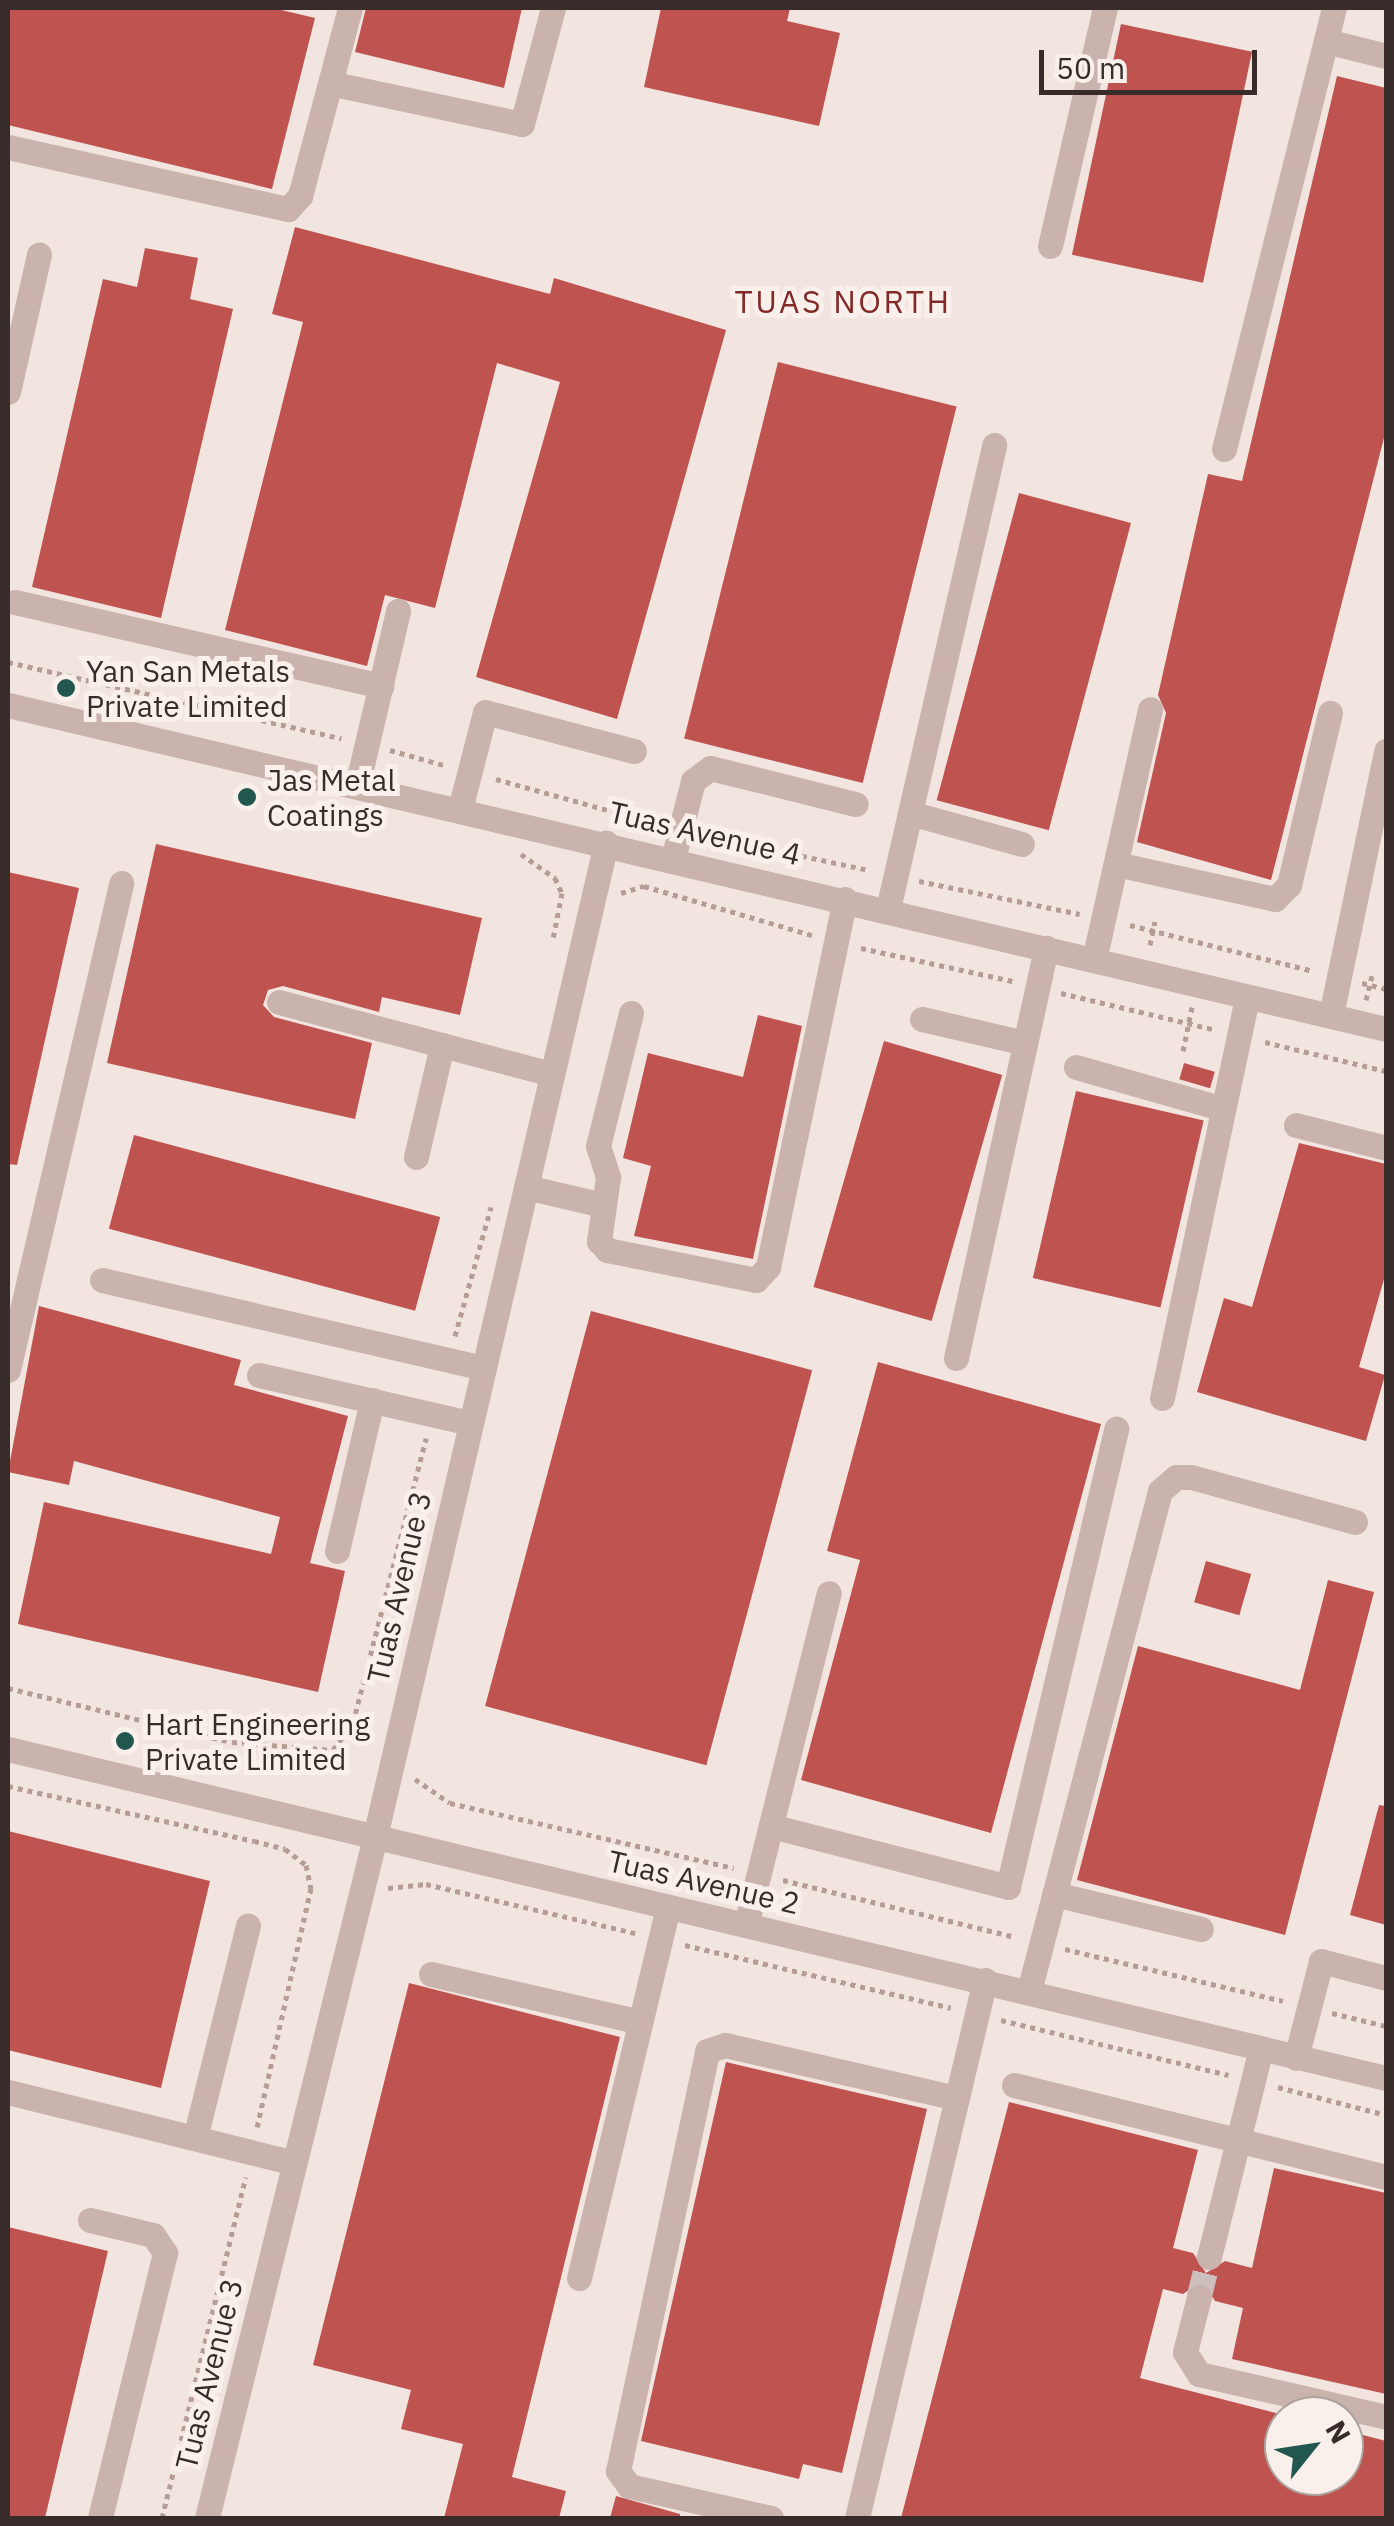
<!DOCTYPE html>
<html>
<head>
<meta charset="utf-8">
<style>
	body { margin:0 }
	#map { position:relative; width:1394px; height:2526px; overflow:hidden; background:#f2e5e0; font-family:"IBM Plex Sans",sans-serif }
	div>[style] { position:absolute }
	.building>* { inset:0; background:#bf5350; transform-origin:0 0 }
	.minor-tunnel>* { height:25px; margin-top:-12.5px; transform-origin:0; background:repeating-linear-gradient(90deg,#cdc0bc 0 25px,transparent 0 37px) }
	.path>* { height:5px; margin-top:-2.5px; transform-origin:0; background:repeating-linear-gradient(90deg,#b59d96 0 5px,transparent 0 10px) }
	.minor>* { height:25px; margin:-12.5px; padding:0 12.5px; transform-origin:12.5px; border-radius:12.5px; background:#c9b3ac }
	.dots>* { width:28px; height:28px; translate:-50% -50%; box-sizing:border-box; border:5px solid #f9f0ec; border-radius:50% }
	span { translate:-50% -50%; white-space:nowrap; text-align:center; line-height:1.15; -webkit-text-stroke:10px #f9f0ec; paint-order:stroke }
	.poi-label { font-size:30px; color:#382c2a }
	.left { translate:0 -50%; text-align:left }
	.street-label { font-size:30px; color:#382c2a }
	.neighbourhood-label { font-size:32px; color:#822a28; letter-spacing:2.5px }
	.frame { position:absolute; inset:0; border:10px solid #382c2a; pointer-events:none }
	.north { position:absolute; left:1264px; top:2396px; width:100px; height:100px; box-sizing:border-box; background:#f9f0ec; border:2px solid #aca29e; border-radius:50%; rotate:60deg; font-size:28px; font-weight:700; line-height:40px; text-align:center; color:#382c2a }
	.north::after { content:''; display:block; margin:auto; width:35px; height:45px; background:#22574f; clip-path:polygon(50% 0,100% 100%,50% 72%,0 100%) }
	.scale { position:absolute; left:1039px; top:50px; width:218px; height:45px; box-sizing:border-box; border:5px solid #382c2a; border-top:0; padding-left:12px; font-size:30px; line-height:35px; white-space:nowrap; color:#382c2a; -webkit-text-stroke:8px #f9f0ec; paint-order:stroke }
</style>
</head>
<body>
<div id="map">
	<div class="building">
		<div style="clip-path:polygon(8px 8px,273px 8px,315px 18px,272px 189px,8px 125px)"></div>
		<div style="clip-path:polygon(366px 8px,522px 8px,504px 88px,355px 52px)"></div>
		<div style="clip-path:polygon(661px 8px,790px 8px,787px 21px,840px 33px,819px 126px,644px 87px)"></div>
		<div style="left:1121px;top:24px;width:134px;height:236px;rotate:12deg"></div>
		<div style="clip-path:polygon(1337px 76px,1386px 88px,1386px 430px,1271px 880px,1137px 842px,1166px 713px,1158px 695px,1208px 474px,1242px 481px)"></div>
		<div style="clip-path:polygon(295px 227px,550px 294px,554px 278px,726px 330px,617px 719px,476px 677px,560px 382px,497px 363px,435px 608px,385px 595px,367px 666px,225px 630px,303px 322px,272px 314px)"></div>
		<div style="clip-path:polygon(145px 248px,198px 258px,190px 299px,233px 309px,161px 618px,32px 587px,103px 279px,137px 287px)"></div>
		<div style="left:778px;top:362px;width:184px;height:388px;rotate:14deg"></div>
		<div style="left:1019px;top:493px;width:116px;height:318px;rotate:15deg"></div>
		<div style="clip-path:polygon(156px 844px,482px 918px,460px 1015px,382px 997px,379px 1012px,283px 986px,268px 990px,263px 1005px,274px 1017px,372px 1043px,355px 1119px,107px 1063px)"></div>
		<div style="clip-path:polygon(8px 872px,79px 888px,17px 1165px,8px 1164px)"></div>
		<div style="clip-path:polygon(758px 1015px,802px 1026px,753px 1259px,634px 1236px,651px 1166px,623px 1158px,648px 1053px,743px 1077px)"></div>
		<div style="left:884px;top:1041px;width:123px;height:256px;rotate:16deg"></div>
		<div style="left:1184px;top:1063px;width:32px;height:17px;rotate:16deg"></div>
		<div style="left:1076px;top:1091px;width:131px;height:192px;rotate:13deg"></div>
		<div style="left:134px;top:1135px;width:317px;height:97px;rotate:15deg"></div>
		<div style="clip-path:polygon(1299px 1143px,1386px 1164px,1386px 1272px,1359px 1367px,1385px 1375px,1366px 1441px,1197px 1392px,1224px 1298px,1252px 1307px)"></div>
		<div style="clip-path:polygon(39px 1306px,241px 1360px,234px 1385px,348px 1416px,310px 1563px,345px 1571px,318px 1692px,18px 1624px,44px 1502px,271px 1554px,280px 1517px,74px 1461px,69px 1485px,8px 1472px)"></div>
		<div style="left:591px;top:1311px;width:229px;height:409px;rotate:15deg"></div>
		<div style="clip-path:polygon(878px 1362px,1101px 1424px,991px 1833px,801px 1780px,860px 1560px,827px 1551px)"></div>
		<div style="left:1206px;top:1561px;width:47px;height:43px;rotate:16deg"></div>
		<div style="clip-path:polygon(1328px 1580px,1374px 1592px,1285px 1935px,1077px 1880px,1138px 1646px,1300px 1690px)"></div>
		<div style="clip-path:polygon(1379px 1805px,1386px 1806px,1386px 1925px,1350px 1915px)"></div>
		<div style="clip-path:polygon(8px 1831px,210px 1881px,161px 2088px,8px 2050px)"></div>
		<div style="clip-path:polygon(409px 1983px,620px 2037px,512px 2477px,566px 2491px,559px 2518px,444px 2518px,463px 2444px,401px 2429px,411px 2390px,313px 2365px)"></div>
		<div style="clip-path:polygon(726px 2062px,927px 2109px,842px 2473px,803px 2464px,799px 2479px,641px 2441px)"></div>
		<div style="clip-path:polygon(1009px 2102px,1198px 2150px,1173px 2248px,1193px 2253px,1206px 2273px,1225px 2261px,1252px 2268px,1274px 2168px,1386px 2193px,1386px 2394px,1232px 2359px,1243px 2308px,1215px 2301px,1202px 2281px,1183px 2294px,1163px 2289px,1140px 2378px,1284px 2415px,1284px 2476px,1344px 2476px,1344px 2430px,1386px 2441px,1384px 2518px,901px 2518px)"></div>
		<div style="clip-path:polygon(8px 2227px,108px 2251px,45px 2518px,8px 2518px)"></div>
		<div style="clip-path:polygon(616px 2496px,680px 2514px,680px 2518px,610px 2518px)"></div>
	</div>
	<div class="minor-tunnel">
		<div style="left:1199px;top:2297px;width:41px;rotate:-76deg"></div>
	</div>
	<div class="path">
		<div style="left:8px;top:662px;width:342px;rotate:12.9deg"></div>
		<div style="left:390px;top:750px;width:59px;rotate:15.7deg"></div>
		<div style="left:496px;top:779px;width:165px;rotate:15.5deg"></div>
		<div style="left:704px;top:835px;width:169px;rotate:12deg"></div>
		<div style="left:521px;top:854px;width:42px;rotate:35.2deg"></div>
		<div style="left:555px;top:878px;width:17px;rotate:65deg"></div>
		<div style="left:562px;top:893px;width:47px;rotate:101.1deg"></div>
		<div style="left:919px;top:881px;width:164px;rotate:11.6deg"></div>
		<div style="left:621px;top:893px;width:24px;rotate:-17deg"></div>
		<div style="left:644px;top:886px;width:175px;rotate:16.3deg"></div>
		<div style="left:1130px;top:925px;width:189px;rotate:14.1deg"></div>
		<div style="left:1150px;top:945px;width:24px;rotate:-78deg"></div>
		<div style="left:861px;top:948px;width:155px;rotate:12.3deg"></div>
		<div style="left:1362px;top:983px;width:25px;rotate:14deg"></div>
		<div style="left:1061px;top:993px;width:159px;rotate:13.4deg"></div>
		<div style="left:1366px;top:1000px;width:30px;rotate:-76deg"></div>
		<div style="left:1265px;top:1042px;width:124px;rotate:13.5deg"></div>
		<div style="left:1183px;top:1051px;width:45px;rotate:-78.4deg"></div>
		<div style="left:455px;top:1336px;width:134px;rotate:-74.4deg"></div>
		<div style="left:8px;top:1688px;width:230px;rotate:13.6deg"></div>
		<div style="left:232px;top:1742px;width:101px;rotate:4.5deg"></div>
		<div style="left:333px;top:1750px;width:34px;rotate:-53deg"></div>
		<div style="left:353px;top:1723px;width:294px;rotate:-75.6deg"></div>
		<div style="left:322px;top:1753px;width:17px;rotate:62deg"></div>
		<div style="left:415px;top:1779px;width:42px;rotate:34.4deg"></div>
		<div style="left:450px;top:1803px;width:291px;rotate:12.9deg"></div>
		<div style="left:8px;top:1786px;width:252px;rotate:12.6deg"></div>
		<div style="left:254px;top:1841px;width:32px;rotate:14deg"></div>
		<div style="left:285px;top:1849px;width:26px;rotate:37deg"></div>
		<div style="left:306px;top:1865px;width:24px;rotate:78deg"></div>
		<div style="left:311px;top:1888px;width:245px;rotate:102.7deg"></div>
		<div style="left:783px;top:1880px;width:239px;rotate:13.8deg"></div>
		<div style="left:388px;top:1888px;width:38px;rotate:-6deg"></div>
		<div style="left:426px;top:1884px;width:215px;rotate:13.2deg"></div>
		<div style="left:685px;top:1945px;width:273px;rotate:13.3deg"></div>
		<div style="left:1065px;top:1949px;width:224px;rotate:13.4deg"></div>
		<div style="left:1332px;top:2013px;width:56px;rotate:13.5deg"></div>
		<div style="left:1001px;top:2020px;width:234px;rotate:13.6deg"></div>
		<div style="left:1278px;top:2087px;width:112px;rotate:14.5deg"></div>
		<div style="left:162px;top:2518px;width:351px;rotate:-76.2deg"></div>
	</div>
	<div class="minor">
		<div style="left:1326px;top:41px;width:62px;rotate:14deg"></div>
		<div style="left:334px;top:84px;width:192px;rotate:12deg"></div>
		<div style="left:522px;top:124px;width:120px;rotate:-75deg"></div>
		<div style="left:8px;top:147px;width:287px;rotate:12.5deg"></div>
		<div style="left:288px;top:209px;width:18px;rotate:-47deg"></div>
		<div style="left:300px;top:196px;width:195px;rotate:-75.1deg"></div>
		<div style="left:1050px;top:246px;width:244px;rotate:-77deg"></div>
		<div style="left:8px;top:392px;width:141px;rotate:-77.3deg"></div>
		<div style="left:1224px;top:449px;width:455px;rotate:-76deg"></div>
		<div style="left:15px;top:602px;width:376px;rotate:12.9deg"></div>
		<div style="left:8px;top:705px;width:1416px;rotate:13.23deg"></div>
		<div style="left:357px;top:786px;width:180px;rotate:-76.8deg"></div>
		<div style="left:460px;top:809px;width:100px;rotate:-75.5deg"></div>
		<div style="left:485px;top:712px;width:154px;rotate:14.7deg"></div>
		<div style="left:910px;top:813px;width:116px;rotate:15.5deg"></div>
		<div style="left:673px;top:859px;width:81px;rotate:-75.6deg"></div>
		<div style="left:693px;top:781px;width:21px;rotate:-37deg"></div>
		<div style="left:710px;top:768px;width:150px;rotate:13.9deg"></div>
		<div style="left:1116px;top:864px;width:163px;rotate:12.4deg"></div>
		<div style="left:1275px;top:899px;width:20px;rotate:-45deg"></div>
		<div style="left:1289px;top:885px;width:177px;rotate:-76.6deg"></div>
		<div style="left:888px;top:909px;width:476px;rotate:-77.1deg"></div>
		<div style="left:1094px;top:960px;width:257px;rotate:-77.4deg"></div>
		<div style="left:279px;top:1002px;width:282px;rotate:14.8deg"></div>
		<div style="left:631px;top:1013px;width:137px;rotate:103.9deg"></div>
		<div style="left:598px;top:1146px;width:33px;rotate:72deg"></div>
		<div style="left:608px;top:1177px;width:65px;rotate:98deg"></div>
		<div style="left:599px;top:1241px;width:12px;rotate:48deg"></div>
		<div style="left:607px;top:1250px;width:152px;rotate:11.4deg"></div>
		<div style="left:756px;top:1280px;width:18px;rotate:-47deg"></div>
		<div style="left:768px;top:1267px;width:376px;rotate:-78.2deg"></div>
		<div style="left:1331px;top:1015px;width:270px;rotate:-78.2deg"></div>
		<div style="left:922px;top:1019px;width:106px;rotate:13.1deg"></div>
		<div style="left:1076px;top:1067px;width:150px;rotate:15.9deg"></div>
		<div style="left:1296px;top:1125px;width:93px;rotate:14.3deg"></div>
		<div style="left:416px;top:1157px;width:115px;rotate:-76.9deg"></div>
		<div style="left:526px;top:1187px;width:79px;rotate:13.2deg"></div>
		<div style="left:102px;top:1280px;width:392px;rotate:13deg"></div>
		<div style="left:956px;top:1358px;width:420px;rotate:-77.6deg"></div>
		<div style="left:8px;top:1370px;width:500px;rotate:-76.9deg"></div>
		<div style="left:259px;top:1375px;width:217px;rotate:12.8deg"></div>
		<div style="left:1162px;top:1398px;width:410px;rotate:-78deg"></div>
		<div style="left:337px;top:1551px;width:155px;rotate:-76.9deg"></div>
		<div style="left:8px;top:1749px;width:1417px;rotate:13.43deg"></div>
		<div style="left:771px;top:1826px;width:245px;rotate:14.4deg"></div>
		<div style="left:1008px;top:1887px;width:471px;rotate:-76.7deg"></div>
		<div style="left:1054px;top:1894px;width:151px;rotate:13.4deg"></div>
		<div style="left:746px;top:1925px;width:342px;rotate:-76deg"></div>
		<div style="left:431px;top:1974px;width:214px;rotate:12.9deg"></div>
		<div style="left:1029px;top:1991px;width:517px;rotate:-75.32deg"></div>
		<div style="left:1160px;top:1491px;width:21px;rotate:-41deg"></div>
		<div style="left:1176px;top:1477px;width:15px"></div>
		<div style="left:1191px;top:1477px;width:170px;rotate:15.3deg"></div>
		<div style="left:1296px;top:2058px;width:100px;rotate:-75.5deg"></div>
		<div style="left:1321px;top:1961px;width:67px;rotate:14.7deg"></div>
		<div style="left:1014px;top:2085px;width:383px;rotate:13.9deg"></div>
		<div style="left:8px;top:2092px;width:295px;rotate:13.9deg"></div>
		<div style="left:195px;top:2138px;width:219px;rotate:-76deg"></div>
		<div style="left:90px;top:2220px;width:65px;rotate:13.4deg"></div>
		<div style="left:153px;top:2235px;width:22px;rotate:56deg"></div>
		<div style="left:165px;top:2253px;width:273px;rotate:103.8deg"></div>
		<div style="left:1209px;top:2257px;width:215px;rotate:-76deg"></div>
		<div style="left:579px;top:2278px;width:381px;rotate:-76.5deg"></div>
		<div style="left:1199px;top:2297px;width:57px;rotate:104.3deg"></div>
		<div style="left:1185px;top:2352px;width:26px;rotate:58deg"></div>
		<div style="left:1199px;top:2374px;width:192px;rotate:12.9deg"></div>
		<div style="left:207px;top:2518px;width:697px;rotate:-76.14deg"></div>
		<div style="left:374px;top:1841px;width:1025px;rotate:-76.91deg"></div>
		<div style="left:771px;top:2518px;width:146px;rotate:-167.3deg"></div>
		<div style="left:629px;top:2486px;width:19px;rotate:-126deg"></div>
		<div style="left:618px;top:2471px;width:429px;rotate:-78deg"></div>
		<div style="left:707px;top:2051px;width:19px;rotate:-18deg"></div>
		<div style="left:725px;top:2045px;width:238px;rotate:12.9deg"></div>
		<div style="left:857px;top:2518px;width:553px;rotate:-76.62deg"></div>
	</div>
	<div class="dots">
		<div style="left:66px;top:688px;background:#22574f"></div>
		<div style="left:247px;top:797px;background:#22574f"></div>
		<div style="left:125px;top:1741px;background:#22574f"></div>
	</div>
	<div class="poi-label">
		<span class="left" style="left:86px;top:688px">Yan San Metals<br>Private Limited</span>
		<span class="left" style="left:267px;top:797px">Jas Metal<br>Coatings</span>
		<span class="left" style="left:145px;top:1741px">Hart Engineering<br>Private Limited</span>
	</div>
	<div class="street-label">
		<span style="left:705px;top:833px;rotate:13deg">Tuas Avenue 4</span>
		<span style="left:399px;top:1587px;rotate:-77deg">Tuas Avenue 3</span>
		<span style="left:704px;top:1882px;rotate:13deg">Tuas Avenue 2</span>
		<span style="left:209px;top:2374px;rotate:-76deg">Tuas Avenue 3</span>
	</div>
	<div class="neighbourhood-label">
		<span style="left:843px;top:301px">TUAS NORTH</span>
	</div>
	<div class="frame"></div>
	<div class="north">N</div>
	<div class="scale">50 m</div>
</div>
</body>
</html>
